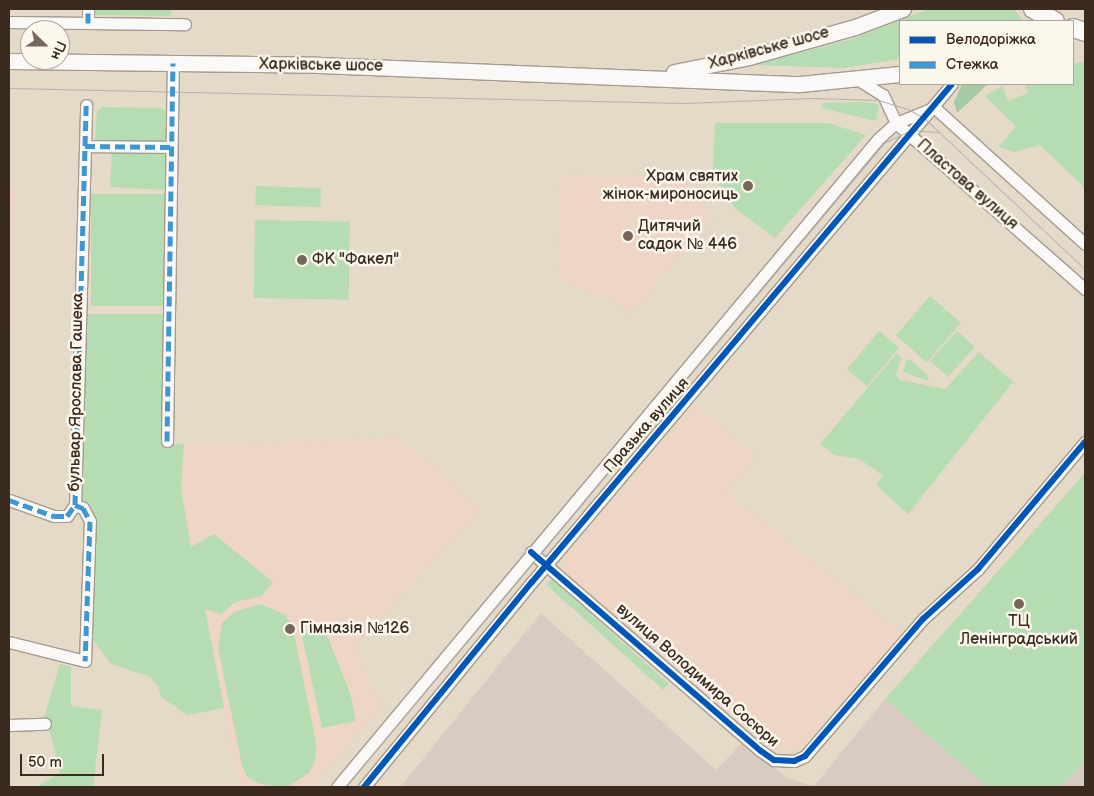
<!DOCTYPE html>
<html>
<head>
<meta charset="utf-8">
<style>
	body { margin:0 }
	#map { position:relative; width:1094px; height:796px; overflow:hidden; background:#e5d9c8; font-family:"Balsamiq Sans",sans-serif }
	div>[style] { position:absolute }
	.built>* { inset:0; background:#eed5c6 }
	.industrial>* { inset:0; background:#dacbc2 }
	.green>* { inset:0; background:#b6dcb1; transform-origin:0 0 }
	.forest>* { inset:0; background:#a6caa3 }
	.roads { filter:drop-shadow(1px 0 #a49b8f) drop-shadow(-1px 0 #a49b8f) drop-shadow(0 1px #a49b8f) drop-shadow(0 -1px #a49b8f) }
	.minor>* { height:11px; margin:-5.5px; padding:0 5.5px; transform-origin:5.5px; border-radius:5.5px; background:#fbf9f7 }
	.major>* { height:15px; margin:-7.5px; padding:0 7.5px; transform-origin:7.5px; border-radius:7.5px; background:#fbf9f7 }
	.highway>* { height:18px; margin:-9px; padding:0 9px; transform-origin:9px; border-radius:9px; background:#fbf9f7 }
	.tram>* { height:1px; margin:-0.5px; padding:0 0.5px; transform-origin:0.5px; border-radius:0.5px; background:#b5b2ae }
	.quiet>* { height:5px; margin-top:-2.5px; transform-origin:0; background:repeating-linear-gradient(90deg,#3e96d5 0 10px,transparent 0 15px) }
	.cycleway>* { height:6px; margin:-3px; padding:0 3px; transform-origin:3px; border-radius:3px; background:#0057b8 }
	.dots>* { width:14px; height:14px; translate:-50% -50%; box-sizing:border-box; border:2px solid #fbf7ec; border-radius:50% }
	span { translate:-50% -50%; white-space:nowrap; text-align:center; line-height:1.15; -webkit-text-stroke:5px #fbf7ec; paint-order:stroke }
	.street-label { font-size:16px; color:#3b2a1e }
	.poi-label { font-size:16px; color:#3b2a1e }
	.right { translate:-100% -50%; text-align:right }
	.left { translate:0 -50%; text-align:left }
	.frame { position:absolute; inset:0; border:10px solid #3b2a1e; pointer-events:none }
	.legend { position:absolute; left:899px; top:20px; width:175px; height:65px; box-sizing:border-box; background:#fbf7ec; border:1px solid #aea59a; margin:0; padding:6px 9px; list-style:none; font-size:15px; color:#3b2a1e }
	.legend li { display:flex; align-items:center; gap:10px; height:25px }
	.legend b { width:25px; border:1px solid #aea59a }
	.north { position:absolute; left:20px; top:20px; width:50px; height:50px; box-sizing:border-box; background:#fbf7ec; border:1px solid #aea59a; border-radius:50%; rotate:112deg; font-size:14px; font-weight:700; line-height:20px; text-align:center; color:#3b2a1e }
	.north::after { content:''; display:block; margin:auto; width:18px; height:22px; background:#76675a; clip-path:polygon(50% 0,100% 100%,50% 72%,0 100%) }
	.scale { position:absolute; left:20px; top:754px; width:84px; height:22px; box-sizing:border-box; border:2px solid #3b2a1e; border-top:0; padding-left:6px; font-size:15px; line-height:18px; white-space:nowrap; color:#3b2a1e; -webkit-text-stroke:4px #fbf7ec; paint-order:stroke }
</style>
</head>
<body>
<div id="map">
	<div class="built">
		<div style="clip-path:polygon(697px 175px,705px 206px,715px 216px,631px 314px,613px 302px,558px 278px,559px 176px)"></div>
		<div style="clip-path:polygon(9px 185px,15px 191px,12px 326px,9px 326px)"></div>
		<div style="clip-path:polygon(695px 404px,756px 456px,726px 492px,902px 633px,801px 748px,782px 753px,767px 748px,564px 574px,565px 556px)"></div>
		<div style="clip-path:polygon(401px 438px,480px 509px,355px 647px,380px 707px,314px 787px,240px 787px,184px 515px,181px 488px,184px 444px)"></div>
	</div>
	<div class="industrial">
		<div style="clip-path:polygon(541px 613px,716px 770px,742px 743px,789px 779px,814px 786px,885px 699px,988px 787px,400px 787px)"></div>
		<div style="clip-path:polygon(1085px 762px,1085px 787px,1060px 787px)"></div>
	</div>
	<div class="green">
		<div style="clip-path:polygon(94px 9px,171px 9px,171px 16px,94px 15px)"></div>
		<div style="clip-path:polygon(928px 9px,1013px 9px,1024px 21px,900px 21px,900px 59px,843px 68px,755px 65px,852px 39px)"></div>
		<div style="clip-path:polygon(1085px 62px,1085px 188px,1040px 145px,1014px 152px,999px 147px,1016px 126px,985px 96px,1002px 86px,1008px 101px,1028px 93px,1025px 84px,1073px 84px,1073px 63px)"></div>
		<div style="clip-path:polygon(863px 102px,879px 104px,876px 121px,822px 108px,822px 103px)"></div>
		<div style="clip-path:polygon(102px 107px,161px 108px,168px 111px,168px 137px,161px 145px,103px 144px,95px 140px,97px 112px)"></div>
		<div style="clip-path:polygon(715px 123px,828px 123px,866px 135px,775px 238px,735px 208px,717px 182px,713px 170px)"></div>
		<div style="clip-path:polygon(112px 151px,161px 152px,167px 158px,167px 190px,110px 187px)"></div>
		<div style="left:256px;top:186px;width:65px;height:19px;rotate:2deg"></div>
		<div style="left:91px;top:194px;width:75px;height:112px"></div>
		<div style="left:255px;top:220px;width:95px;height:78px;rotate:1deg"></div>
		<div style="left:930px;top:296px;width:41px;height:52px;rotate:41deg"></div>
		<div style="clip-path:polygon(85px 314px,164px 314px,170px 445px,184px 444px,181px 488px,191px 547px,214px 534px,273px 582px,261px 596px,235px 602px,221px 614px,205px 609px,224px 708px,187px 715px,161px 697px,158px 686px,150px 677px,111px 664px,91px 637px,93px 518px,90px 508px,78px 497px)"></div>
		<div style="left:879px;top:331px;width:26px;height:50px;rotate:40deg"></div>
		<div style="left:957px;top:331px;width:24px;height:40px;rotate:42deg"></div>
		<div style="clip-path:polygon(979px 352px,1013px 382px,908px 514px,876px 485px,883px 476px,860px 459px,834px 455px,820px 444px,897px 353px,901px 358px,896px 375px,900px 380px,945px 389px)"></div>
		<div style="clip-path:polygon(910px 359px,927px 375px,929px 381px,903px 372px,906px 361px)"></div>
		<div style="clip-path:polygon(1085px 473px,1085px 762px,1060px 787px,988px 787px,885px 699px)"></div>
		<div style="left:552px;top:579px;width:157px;height:8px;rotate:42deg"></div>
		<div style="clip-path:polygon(261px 604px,286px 615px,294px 634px,316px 742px,315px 761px,309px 773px,286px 787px,261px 784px,247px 777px,242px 765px,218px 648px,222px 623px,234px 612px)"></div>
		<div style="clip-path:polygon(325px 630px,350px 693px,356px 721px,322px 728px,301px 631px)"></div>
		<div style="clip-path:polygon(60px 664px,71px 667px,71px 706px,102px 710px,93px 787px,37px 787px,60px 773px,48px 724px,43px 721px)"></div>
	</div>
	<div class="forest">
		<div style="clip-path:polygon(962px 84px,988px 84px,957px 113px,954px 102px)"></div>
	</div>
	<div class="roads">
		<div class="minor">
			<div style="left:9px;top:22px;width:176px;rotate:0.7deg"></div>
			<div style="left:88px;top:23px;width:14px;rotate:-90deg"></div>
			<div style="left:857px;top:79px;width:31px;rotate:32deg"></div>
			<div style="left:883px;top:95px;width:31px;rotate:65deg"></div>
			<div style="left:896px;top:123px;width:252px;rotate:41.3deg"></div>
			<div style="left:935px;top:108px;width:202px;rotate:42.2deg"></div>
			<div style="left:85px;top:146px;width:86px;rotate:0.7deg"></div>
			<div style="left:167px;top:441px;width:378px;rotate:-89.1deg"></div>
			<div style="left:9px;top:500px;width:48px;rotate:19.6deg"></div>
			<div style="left:54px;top:516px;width:13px"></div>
			<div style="left:67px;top:516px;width:14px;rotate:-54deg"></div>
			<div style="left:75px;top:505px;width:400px;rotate:-88.4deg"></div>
			<div style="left:531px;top:552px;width:304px;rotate:40.9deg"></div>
			<div style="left:761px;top:751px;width:16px;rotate:35deg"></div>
			<div style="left:774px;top:760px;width:20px;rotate:3deg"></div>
			<div style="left:794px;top:761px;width:12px;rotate:-24deg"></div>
			<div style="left:805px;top:756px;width:181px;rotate:-49.3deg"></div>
			<div style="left:923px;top:619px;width:74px;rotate:-42.3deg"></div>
			<div style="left:978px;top:569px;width:166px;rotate:-49.9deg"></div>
			<div style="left:9px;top:642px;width:78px;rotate:14deg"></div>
			<div style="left:85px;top:661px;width:140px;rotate:-88deg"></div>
			<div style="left:90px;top:521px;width:15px;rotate:-118deg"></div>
			<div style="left:83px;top:508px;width:9px;rotate:-159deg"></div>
			<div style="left:9px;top:725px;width:36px;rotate:-2deg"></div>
			<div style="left:337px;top:787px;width:844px;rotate:-50.14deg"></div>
			<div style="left:878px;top:139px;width:24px;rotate:-42deg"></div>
			<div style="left:896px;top:123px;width:40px;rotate:-22deg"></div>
			<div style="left:364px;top:787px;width:265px;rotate:-50.7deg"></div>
			<div style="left:532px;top:582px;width:651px;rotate:-49.86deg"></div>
		</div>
		<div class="major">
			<div style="left:9px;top:61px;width:310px;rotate:0.7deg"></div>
			<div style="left:319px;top:65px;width:481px;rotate:2.3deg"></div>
			<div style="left:800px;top:84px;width:100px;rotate:-5.7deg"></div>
			<div style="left:674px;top:72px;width:76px;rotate:-11.3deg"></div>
			<div style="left:749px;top:57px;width:110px;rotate:-15.8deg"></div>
			<div style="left:855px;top:27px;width:51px;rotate:-20.6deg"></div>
		</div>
		<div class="highway">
			<div style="left:1033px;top:9px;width:25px;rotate:29deg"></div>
			<div style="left:1073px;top:28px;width:13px;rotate:18deg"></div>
		</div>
	</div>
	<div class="tram">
		<div style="left:9px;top:88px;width:675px;rotate:1.27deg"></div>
		<div style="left:684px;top:103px;width:128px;rotate:-2.2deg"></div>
		<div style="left:812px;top:98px;width:66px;rotate:1.7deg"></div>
		<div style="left:878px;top:100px;width:31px;rotate:17deg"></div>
		<div style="left:908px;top:109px;width:20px;rotate:30deg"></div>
		<div style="left:925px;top:119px;width:219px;rotate:43.2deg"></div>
		<div style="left:345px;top:787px;width:840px;rotate:-50.07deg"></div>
		<div style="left:884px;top:143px;width:30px;rotate:-26deg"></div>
		<div style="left:911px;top:130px;width:27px;rotate:4deg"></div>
	</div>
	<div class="quiet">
		<div style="left:88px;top:23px;width:14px;rotate:-90deg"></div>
		<div style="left:85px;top:146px;width:86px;rotate:0.7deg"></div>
		<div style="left:167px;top:441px;width:378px;rotate:-89.1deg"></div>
		<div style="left:9px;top:500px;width:48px;rotate:19.6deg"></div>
		<div style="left:54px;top:516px;width:13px"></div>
		<div style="left:67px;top:516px;width:14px;rotate:-54deg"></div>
		<div style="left:75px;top:505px;width:400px;rotate:-88.4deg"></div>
		<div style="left:75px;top:505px;width:9px;rotate:21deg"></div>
		<div style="left:83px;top:508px;width:15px;rotate:62deg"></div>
		<div style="left:90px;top:521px;width:140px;rotate:92deg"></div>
	</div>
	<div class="cycleway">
		<div style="left:531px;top:552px;width:304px;rotate:40.9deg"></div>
		<div style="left:761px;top:751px;width:16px;rotate:35deg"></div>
		<div style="left:774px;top:760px;width:20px;rotate:3deg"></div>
		<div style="left:794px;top:761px;width:12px;rotate:-24deg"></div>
		<div style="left:805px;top:756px;width:181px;rotate:-49.3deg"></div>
		<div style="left:923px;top:619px;width:74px;rotate:-42.3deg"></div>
		<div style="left:978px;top:569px;width:166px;rotate:-49.9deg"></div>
		<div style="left:364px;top:787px;width:265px;rotate:-50.7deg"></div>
		<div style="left:532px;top:582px;width:651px;rotate:-49.86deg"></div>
	</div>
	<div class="dots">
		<div style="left:748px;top:186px;background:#76675a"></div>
		<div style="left:628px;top:236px;background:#76675a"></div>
		<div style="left:302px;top:260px;background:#76675a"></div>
		<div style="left:1019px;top:604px;background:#76675a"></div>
		<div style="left:290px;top:629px;background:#76675a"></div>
	</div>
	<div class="street-label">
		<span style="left:769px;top:49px;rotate:-15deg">Харківське шосе</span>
		<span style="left:321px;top:66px;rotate:1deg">Харківське шосе</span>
		<span style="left:967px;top:185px;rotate:41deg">Пластова вулиця</span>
		<span style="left:77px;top:392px;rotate:-89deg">бульвар Ярослава Гашека</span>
		<span style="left:647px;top:426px;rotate:-49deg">Празька вулиця</span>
		<span style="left:697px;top:676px;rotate:41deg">вулиця Володимира Сосюри</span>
	</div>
	<div class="poi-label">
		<span class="right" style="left:738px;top:186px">Храм святих<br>жінок-мироносиць</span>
		<span class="left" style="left:638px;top:236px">Дитячий<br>садок № 446</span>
		<span class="left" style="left:312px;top:260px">ФК "Факел"</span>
		<span style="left:1019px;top:631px">ТЦ<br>Ленінградський</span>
		<span class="left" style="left:300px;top:629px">Гімназія №126</span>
	</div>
	<div class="frame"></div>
	<ul class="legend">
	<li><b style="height:6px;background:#0057b8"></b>Велодоріжка</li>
	<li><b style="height:6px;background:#3e96d5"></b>Стежка</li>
	</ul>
	<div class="north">Пн</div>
	<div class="scale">50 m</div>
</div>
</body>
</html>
